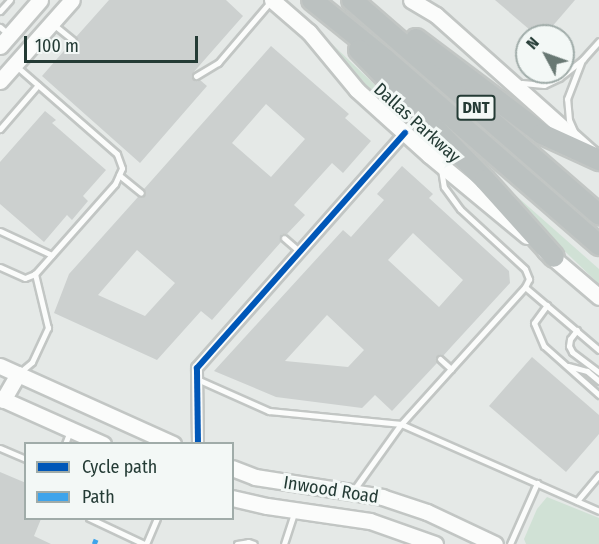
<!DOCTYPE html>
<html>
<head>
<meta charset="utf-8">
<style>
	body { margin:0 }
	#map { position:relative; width:599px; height:544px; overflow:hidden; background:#e5e9e7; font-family:"Fira Sans Condensed",sans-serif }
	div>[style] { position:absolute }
	.green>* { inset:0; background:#d0e1d5 }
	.building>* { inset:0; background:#ccd0cf }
	.roads { filter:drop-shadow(2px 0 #c2c6c4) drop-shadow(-2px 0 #c2c6c4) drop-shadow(0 2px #c2c6c4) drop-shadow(0 -2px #c2c6c4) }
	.service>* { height:5px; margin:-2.5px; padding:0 2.5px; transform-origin:2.5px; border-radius:2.5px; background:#fbfcfb }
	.minor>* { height:10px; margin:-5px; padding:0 5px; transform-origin:5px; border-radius:5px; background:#fbfcfb }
	.secondary>* { height:15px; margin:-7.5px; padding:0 7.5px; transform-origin:7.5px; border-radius:7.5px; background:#fbfcfb }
	.motorway>* { height:20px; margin:-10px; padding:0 10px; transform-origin:10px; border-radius:10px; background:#bbc1c0 }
	.quiet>* { height:4.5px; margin-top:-2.25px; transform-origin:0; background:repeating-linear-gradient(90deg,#3ea4eb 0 9px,transparent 0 13.5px) }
	.cycleway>* { height:6px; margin:-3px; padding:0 3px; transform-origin:3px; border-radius:3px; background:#0057b8 }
	span { translate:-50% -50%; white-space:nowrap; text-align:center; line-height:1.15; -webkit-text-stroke:6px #f3f8f6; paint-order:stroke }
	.shield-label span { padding:2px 4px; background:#f3f8f6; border:2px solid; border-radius:4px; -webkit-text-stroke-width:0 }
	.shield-label { font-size:16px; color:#243b35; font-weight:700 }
	.street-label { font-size:18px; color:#243b35 }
	.legend { position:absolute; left:24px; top:442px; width:210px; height:78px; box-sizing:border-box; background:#f3f8f6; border:2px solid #a0aca9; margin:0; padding:8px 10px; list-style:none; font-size:18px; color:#243b35 }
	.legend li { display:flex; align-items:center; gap:12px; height:30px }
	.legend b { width:30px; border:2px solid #a0aca9 }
	.north { position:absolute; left:515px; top:24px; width:60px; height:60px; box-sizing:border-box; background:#f3f8f6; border:2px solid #a0aca9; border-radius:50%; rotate:311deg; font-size:16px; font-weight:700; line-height:24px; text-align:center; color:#243b35 }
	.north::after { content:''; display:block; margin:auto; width:21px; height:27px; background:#687873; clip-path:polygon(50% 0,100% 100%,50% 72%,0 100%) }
	.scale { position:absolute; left:24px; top:36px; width:174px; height:27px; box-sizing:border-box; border:3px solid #243b35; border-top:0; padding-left:8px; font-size:18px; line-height:21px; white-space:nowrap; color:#243b35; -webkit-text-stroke:4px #f3f8f6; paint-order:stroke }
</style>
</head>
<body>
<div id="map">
	<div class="green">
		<div style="clip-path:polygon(331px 43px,402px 111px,401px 118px,371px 91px)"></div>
		<div style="clip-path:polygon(513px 193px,599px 269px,599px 284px,509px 198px)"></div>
		<div style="clip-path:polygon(547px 497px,599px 518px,599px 544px,526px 544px,524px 539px,537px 509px)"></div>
	</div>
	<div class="building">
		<div style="clip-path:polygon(109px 0,226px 0,243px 16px,192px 74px,193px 80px,200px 80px,207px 86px,140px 163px,42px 76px,70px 44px,76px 43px,76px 37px)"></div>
		<div style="clip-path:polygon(495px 0,575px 0,544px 36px,537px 36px)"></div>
		<div style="clip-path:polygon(evenodd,271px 46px,349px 114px,345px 118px,371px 141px,343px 173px,332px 163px,294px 205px,305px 215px,287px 234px,281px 234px,281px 242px,212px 320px,201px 311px,157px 360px,54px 313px,69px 274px,138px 197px,144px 196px,144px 189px,271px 46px,266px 104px,305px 139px,271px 177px,232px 143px,266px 104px,271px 46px,137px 250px,175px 283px,145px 316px,98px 295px,137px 250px)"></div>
		<div style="clip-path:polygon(45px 111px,56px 120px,52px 123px,106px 170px,83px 196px,88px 201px,72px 220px,67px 215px,44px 242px,0 204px,0 162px)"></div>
		<div style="clip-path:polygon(evenodd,402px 166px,433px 194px,429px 198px,509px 271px,510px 283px,452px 346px,443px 356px,437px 355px,437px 363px,392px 411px,375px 395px,362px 408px,276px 397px,214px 371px,343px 230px,351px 237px,384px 200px,377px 194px,402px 166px,413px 233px,463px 280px,439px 307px,388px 260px,413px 233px,402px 166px,327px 315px,364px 350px,348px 367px,285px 361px,327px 315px)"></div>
		<div style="clip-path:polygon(532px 357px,599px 415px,599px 434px,566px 472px,489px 406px)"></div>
		<div style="clip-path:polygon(0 472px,26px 483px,26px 519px,41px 519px,34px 536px,51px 544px,0 544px)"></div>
	</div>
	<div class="roads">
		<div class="service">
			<div style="left:0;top:11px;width:15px;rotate:-48deg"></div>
			<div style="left:53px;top:24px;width:26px;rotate:39deg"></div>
			<div style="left:0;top:27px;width:11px;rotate:41deg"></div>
			<div style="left:196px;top:76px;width:26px;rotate:-31deg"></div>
			<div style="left:218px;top:63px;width:82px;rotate:-49.5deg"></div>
			<div style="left:522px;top:83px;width:22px;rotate:5deg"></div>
			<div style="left:544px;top:85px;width:17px;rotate:-25deg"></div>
			<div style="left:559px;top:78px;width:31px;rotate:-38deg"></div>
			<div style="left:583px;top:59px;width:24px;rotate:-48deg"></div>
			<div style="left:0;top:129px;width:58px;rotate:-49.2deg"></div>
			<div style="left:574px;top:131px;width:12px;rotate:-114deg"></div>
			<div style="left:569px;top:120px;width:21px;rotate:-95deg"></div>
			<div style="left:567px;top:99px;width:42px;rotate:-69deg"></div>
			<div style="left:441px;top:169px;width:18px;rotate:81deg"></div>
			<div style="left:444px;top:187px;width:27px;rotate:54deg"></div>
			<div style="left:460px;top:209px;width:88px;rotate:42.7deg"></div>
			<div style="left:525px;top:269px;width:11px;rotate:68deg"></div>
			<div style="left:529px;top:279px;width:9px;rotate:117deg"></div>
			<div style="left:119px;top:175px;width:28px;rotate:39deg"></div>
			<div style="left:0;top:231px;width:57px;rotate:24.8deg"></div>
			<div style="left:284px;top:238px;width:21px;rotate:41deg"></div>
			<div style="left:0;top:267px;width:27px;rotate:24deg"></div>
			<div style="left:25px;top:278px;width:11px;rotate:-22deg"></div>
			<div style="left:35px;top:274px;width:120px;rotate:-48.4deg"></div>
			<div style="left:115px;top:184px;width:17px;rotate:-66deg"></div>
			<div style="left:122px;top:168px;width:15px;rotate:-110deg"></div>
			<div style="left:117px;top:154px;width:134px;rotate:-138.9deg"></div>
			<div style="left:547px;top:305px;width:22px;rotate:126deg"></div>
			<div style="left:534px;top:323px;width:25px;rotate:67deg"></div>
			<div style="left:544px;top:346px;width:74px;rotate:41.7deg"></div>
			<div style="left:577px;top:330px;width:11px;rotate:128deg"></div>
			<div style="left:570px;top:339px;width:7px;rotate:98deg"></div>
			<div style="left:569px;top:346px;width:7px;rotate:63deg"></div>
			<div style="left:572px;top:352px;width:34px;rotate:37deg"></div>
			<div style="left:599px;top:350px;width:97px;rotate:-139.6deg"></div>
			<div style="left:525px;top:287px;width:185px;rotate:132.1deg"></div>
			<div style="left:401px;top:424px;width:216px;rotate:23.7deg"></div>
			<div style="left:440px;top:359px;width:15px;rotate:42deg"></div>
			<div style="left:568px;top:366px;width:20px;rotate:15deg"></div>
			<div style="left:587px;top:371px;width:16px;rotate:40deg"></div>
			<div style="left:19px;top:373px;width:17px;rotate:-40deg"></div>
			<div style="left:32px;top:362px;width:38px;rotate:-65deg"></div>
			<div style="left:48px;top:328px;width:56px;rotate:-103.5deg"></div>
			<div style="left:197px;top:379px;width:79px;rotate:24deg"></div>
			<div style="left:269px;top:411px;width:133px;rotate:5.6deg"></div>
			<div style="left:65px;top:444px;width:14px;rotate:-69deg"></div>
			<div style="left:0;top:448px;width:28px;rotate:23deg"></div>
			<div style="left:353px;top:491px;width:82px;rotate:-54.4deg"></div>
			<div style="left:577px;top:501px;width:34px;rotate:-50deg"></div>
			<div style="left:89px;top:518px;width:61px;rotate:25.3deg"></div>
			<div style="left:146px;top:544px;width:28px;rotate:-67deg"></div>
			<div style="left:237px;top:544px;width:11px;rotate:-10deg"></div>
			<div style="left:248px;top:542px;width:6px;rotate:18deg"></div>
			<div style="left:284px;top:544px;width:35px;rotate:-72deg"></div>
			<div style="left:510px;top:544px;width:67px;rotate:-66.1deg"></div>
		</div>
		<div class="minor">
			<div style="left:198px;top:444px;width:76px;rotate:-90.8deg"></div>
			<div style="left:197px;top:368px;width:314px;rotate:-48.5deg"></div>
		</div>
		<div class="secondary">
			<div style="left:272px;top:0;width:49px;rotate:40.9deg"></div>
			<div style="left:309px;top:32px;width:75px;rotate:50.4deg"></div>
			<div style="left:357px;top:90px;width:97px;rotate:42.1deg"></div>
			<div style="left:429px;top:155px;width:127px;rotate:39.6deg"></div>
			<div style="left:411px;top:0;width:29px;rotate:31deg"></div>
			<div style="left:436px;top:15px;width:206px;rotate:41.7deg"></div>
			<div style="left:0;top:46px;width:61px;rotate:-49deg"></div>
			<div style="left:0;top:81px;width:108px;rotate:-48.4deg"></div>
			<div style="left:545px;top:251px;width:71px;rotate:40.4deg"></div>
			<div style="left:0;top:366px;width:190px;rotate:24.3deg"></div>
			<div style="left:0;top:398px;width:113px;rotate:24.1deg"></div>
			<div style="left:3px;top:400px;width:30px;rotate:-60deg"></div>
			<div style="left:232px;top:468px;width:25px;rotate:21deg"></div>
			<div style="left:255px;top:477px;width:129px;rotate:8.9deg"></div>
			<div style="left:382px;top:497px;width:47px;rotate:18.4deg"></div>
			<div style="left:427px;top:512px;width:75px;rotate:25.2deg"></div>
			<div style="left:232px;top:498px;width:36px;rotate:13deg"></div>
			<div style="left:267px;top:506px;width:104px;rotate:8.3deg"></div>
			<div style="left:370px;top:521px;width:69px;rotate:19.5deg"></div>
		</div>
		<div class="motorway">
			<div style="left:312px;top:0;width:94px;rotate:38.9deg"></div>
			<div style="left:385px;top:59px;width:284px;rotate:41deg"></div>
			<div style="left:352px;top:0;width:327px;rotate:41deg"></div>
			<div style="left:416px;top:39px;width:158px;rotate:37deg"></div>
			<div style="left:542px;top:134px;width:63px;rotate:24.5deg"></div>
			<div style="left:359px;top:50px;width:181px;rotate:45.9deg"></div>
			<div style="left:485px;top:180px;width:103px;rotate:48.1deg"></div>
		</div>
	</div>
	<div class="quiet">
		<div style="left:94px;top:544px;width:5px;rotate:-68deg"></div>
	</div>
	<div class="cycleway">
		<div style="left:198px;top:444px;width:76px;rotate:-90.8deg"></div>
		<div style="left:197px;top:368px;width:314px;rotate:-48.5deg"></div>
	</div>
	<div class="shield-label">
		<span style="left:476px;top:108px">DNT</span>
	</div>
	<div class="street-label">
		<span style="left:417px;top:123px;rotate:42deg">Dallas Parkway</span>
		<span style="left:331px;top:490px;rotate:9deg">Inwood Road</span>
	</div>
	<ul class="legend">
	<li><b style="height:8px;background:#0057b8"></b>Cycle path</li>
	<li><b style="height:8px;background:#3ea4eb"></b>Path</li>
	</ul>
	<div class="north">N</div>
	<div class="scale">100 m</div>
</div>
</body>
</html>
